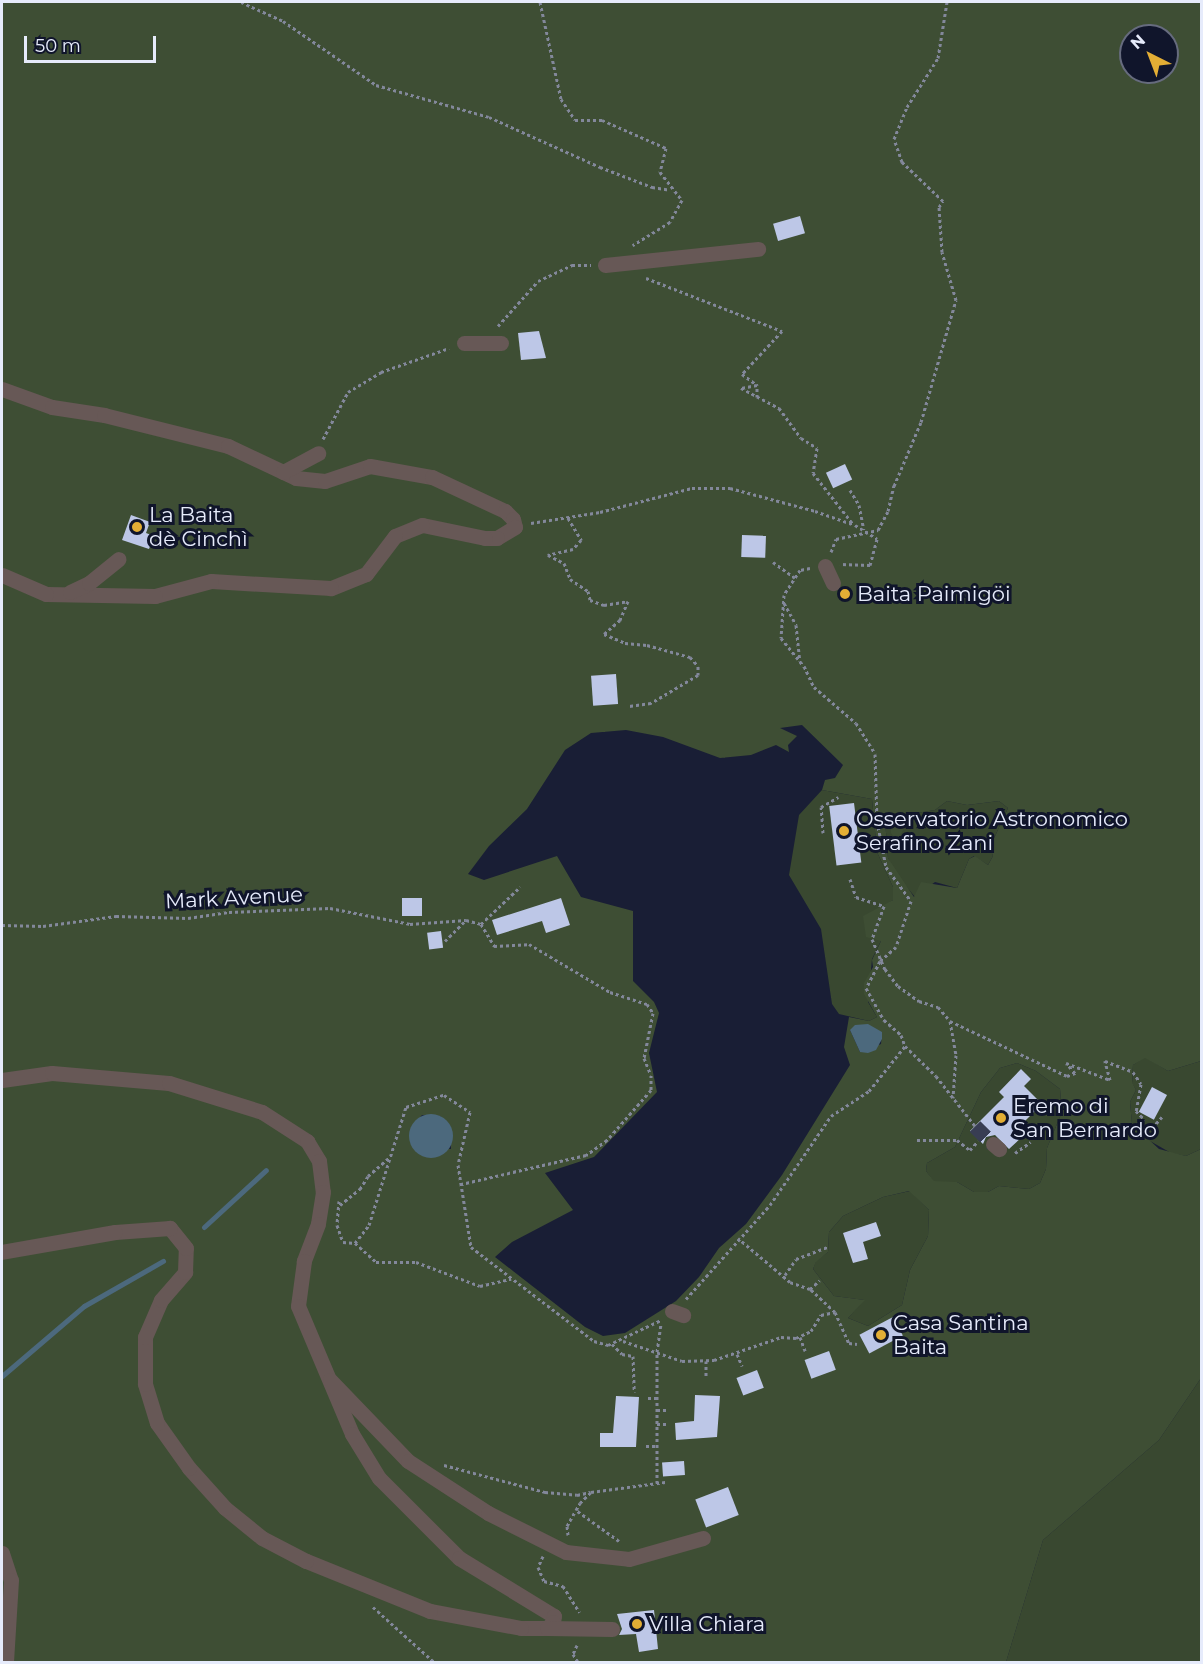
<!DOCTYPE html>
<html>
<head>
<meta charset="utf-8">
<style>
	body { margin:0 }
	#map { position:relative; width:1203px; height:1664px; overflow:hidden; background:#191e35; font-family:Montserrat,sans-serif }
	div>[style] { position:absolute }
	.green>* { inset:0; background:#394830 }
	.forest>* { inset:0; background:#3e4e34 }
	.water>* { inset:0; background:#4c697d }
	.round { border-radius:50% }
	.stream>* { height:5px; margin:-2.5px; padding:0 2.5px; transform-origin:2.5px; border-radius:2.5px; background:#4c697d }
	.building>* { inset:0; background:#bdc7e7; transform-origin:0 0 }
	.minor-tunnel>* { height:15px; margin-top:-7.5px; transform-origin:0; background:repeating-linear-gradient(90deg,#383d53 0 15px,transparent 0 23px) }
	.path>* { height:3px; margin-top:-1.5px; transform-origin:0; background:repeating-linear-gradient(90deg,#83889b 0 3px,transparent 0 6px) }
	.minor>* { height:15px; margin:-7.5px; padding:0 7.5px; transform-origin:7.5px; border-radius:7.5px; background:#675856 }
	.dots>* { width:16px; height:16px; translate:-50% -50%; box-sizing:border-box; border:3px solid #10152b; border-radius:50% }
	span { translate:-50% -50%; white-space:nowrap; text-align:center; line-height:1.15; -webkit-text-stroke:6px #10152b; paint-order:stroke }
	.poi-label { font-size:21px; color:#e6ebfb }
	.left { translate:0 -50%; text-align:left }
	.street-label { font-size:21px; color:#e6ebfb }
	.frame { position:absolute; inset:0; border:3px solid #e6ebfb; pointer-events:none }
	.north { position:absolute; left:1119px; top:24px; width:60px; height:60px; box-sizing:border-box; background:#10152b; border:2px solid #666b7e; border-radius:50%; rotate:318deg; font-size:16px; font-weight:700; line-height:24px; text-align:center; color:#e6ebfb }
	.north::after { content:''; display:block; margin:auto; width:21px; height:27px; background:#e3ae35; clip-path:polygon(50% 0,100% 100%,50% 72%,0 100%) }
	.scale { position:absolute; left:24px; top:36px; width:132px; height:27px; box-sizing:border-box; border:3px solid #e6ebfb; border-top:0; padding-left:8px; font-size:18px; line-height:21px; white-space:nowrap; color:#e6ebfb; -webkit-text-stroke:4px #10152b; paint-order:stroke }
</style>
</head>
<body>
<div id="map">
	<div class="green">
		<div style="clip-path:polygon(822px 790px,872px 799px,877px 852px,893px 887px,893px 900px,879px 910px,881px 941px,872px 959px,868px 1002px,877px 1017px,869px 1021px,839px 1014px,832px 1004px,821px 929px,789px 875px,799px 815px)"></div>
		<div style="clip-path:polygon(947px 801px,967px 805px,999px 801px,1008px 808px,990px 847px,993px 856px,988px 865px,974px 856px,969px 859px,957px 888px,935px 882px,915px 897px,896px 874px,888px 858px,885px 820px,891px 813px,891px 833px,904px 826px,911px 814px,935px 810px)"></div>
		<div style="clip-path:polygon(1145px 1057px,1168px 1071px,1201px 1061px,1201px 1149px,1186px 1156px,1171px 1153px,1143px 1137px,1132px 1124px,1130px 1102px,1136px 1090px,1132px 1083px,1133px 1065px)"></div>
		<div style="clip-path:polygon(1017px 1063px,1036px 1071px,1060px 1089px,1062px 1112px,1047px 1148px,1046px 1169px,1040px 1183px,1029px 1189px,999px 1186px,988px 1192px,974px 1192px,957px 1182px,934px 1182px,926px 1171px,927px 1163px,955px 1147px,981px 1092px,1000px 1068px)"></div>
		<div style="clip-path:polygon(910px 1191px,929px 1210px,928px 1236px,910px 1270px,902px 1305px,868px 1326px,848px 1318px,864px 1300px,834px 1296px,813px 1269px,816px 1261px,828px 1252px,829px 1232px,843px 1216px,883px 1197px)"></div>
		<div style="clip-path:polygon(1201px 1378px,1201px 1662px,1006px 1662px,1043px 1540px,1159px 1440px)"></div>
	</div>
	<div class="forest">
		<div style="clip-path:polygon(evenodd,2px 2px,1201px 2px,1201px 1061px,1168px 1071px,1145px 1058px,1133px 1065px,1132px 1082px,1136px 1090px,1130px 1102px,1132px 1124px,1159px 1149px,1186px 1156px,1201px 1149px,1201px 1378px,1159px 1440px,1043px 1540px,1006px 1662px,2px 1662px,2px 2px,1131px 36px,1167px 36px,1167px 72px,1131px 72px,1131px 36px,2px 2px,802px 725px,843px 765px,835px 778px,825px 780px,822px 790px,872px 799px,877px 852px,893px 887px,893px 900px,863px 916px,866px 937px,881px 941px,872px 960px,873px 967px,864px 983px,864px 994px,877px 1017px,869px 1021px,849px 1017px,844px 1047px,850px 1065px,782px 1175px,746px 1224px,719px 1248px,699px 1277px,676px 1301px,625px 1333px,603px 1336px,585px 1327px,495px 1257px,512px 1242px,573px 1210px,545px 1173px,594px 1157px,657px 1092px,649px 1053px,659px 1013px,654px 1002px,633px 981px,633px 911px,581px 897px,557px 856px,484px 880px,468px 874px,489px 846px,527px 809px,565px 750px,591px 733px,626px 730px,663px 737px,720px 758px,751px 755px,776px 745px,789px 752px,788px 745px,797px 736px,780px 728px,802px 725px,2px 2px,947px 801px,967px 805px,999px 801px,1008px 808px,990px 847px,993px 856px,988px 865px,975px 856px,969px 859px,957px 888px,921px 882px,914px 897px,888px 858px,885px 820px,891px 814px,891px 833px,897px 842px,911px 814px,935px 810px,947px 801px,2px 2px,850px 1030px,882px 1032px,881px 1044px,860px 1052px,850px 1030px,2px 2px,1017px 1063px,1036px 1071px,1060px 1089px,1062px 1112px,1047px 1148px,1046px 1169px,1040px 1183px,1029px 1189px,999px 1186px,988px 1192px,974px 1192px,957px 1182px,934px 1181px,926px 1171px,927px 1163px,955px 1147px,981px 1092px,1000px 1068px,1017px 1063px,2px 2px,422px 1115px,440px 1116px,450px 1128px,451px 1149px,411px 1145px,410px 1131px,422px 1115px,2px 2px,909px 1191px,929px 1210px,928px 1236px,910px 1270px,902px 1305px,868px 1326px,848px 1318px,865px 1300px,834px 1296px,813px 1269px,816px 1262px,828px 1252px,829px 1232px,843px 1216px,883px 1197px,909px 1191px)"></div>
	</div>
	<div class="water">
		<div style="clip-path:polygon(868px 1024px,882px 1032px,882px 1039px,876px 1050px,868px 1053px,860px 1052px,850px 1030px,855px 1025px)"></div>
		<div class="round" style="left:409px;top:1114px;width:44px;height:44px"></div>
	</div>
	<div class="stream">
		<div style="left:204px;top:1227px;width:84px;rotate:-42.6deg"></div>
		<div style="left:2px;top:1376px;width:108px;rotate:-40.5deg"></div>
		<div style="left:84px;top:1306px;width:91px;rotate:-29.7deg"></div>
	</div>
	<div class="building">
		<div style="left:800px;top:216px;width:18px;height:28px;rotate:74deg"></div>
		<div style="clip-path:polygon(539px 331px,546px 358px,521px 360px,518px 333px)"></div>
		<div style="left:845px;top:464px;width:17px;height:21px;rotate:65deg"></div>
		<div style="clip-path:polygon(131px 515px,150px 522px,146px 533px,154px 536px,149px 549px,122px 540px)"></div>
		<div style="left:742px;top:535px;width:24px;height:22px;rotate:2deg"></div>
		<div style="left:616px;top:674px;width:30px;height:25px;rotate:86deg"></div>
		<div style="left:854px;top:803px;width:60px;height:25px;rotate:83deg"></div>
		<div style="left:402px;top:898px;width:20px;height:18px"></div>
		<div style="clip-path:polygon(561px 898px,570px 925px,546px 933px,542px 921px,497px 935px,492px 920px)"></div>
		<div style="left:441px;top:931px;width:17px;height:14px;rotate:83deg"></div>
		<div style="clip-path:polygon(1021px 1069px,1031px 1079px,1024px 1086px,1042px 1104px,1016px 1130px,1023px 1136px,1009px 1149px,995px 1135px,986px 1137px,983px 1144px,970px 1131px,1004px 1097px,999px 1092px)"></div>
		<div style="left:1152px;top:1087px;width:17px;height:28px;rotate:28deg"></div>
		<div style="clip-path:polygon(876px 1222px,881px 1236px,863px 1242px,868px 1259px,853px 1263px,843px 1233px)"></div>
		<div style="left:893px;top:1317px;width:21px;height:38px;rotate:62deg"></div>
		<div style="left:829px;top:1351px;width:20px;height:26px;rotate:70deg"></div>
		<div style="left:757px;top:1370px;width:19px;height:22px;rotate:69deg"></div>
		<div style="clip-path:polygon(695px 1395px,720px 1396px,717px 1437px,676px 1440px,675px 1423px,694px 1421px)"></div>
		<div style="clip-path:polygon(616px 1396px,639px 1397px,636px 1447px,600px 1447px,600px 1433px,613px 1433px)"></div>
		<div style="left:684px;top:1461px;width:14px;height:22px;rotate:86deg"></div>
		<div style="left:728px;top:1487px;width:30px;height:35px;rotate:69deg"></div>
		<div style="clip-path:polygon(654px 1610px,658px 1649px,639px 1652px,636px 1634px,619px 1635px,622px 1629px,617px 1614px)"></div>
	</div>
	<div class="minor-tunnel">
		<div style="left:975px;top:1126px;width:25px;rotate:45deg"></div>
	</div>
	<div class="path">
		<div style="left:241px;top:2px;width:46px;rotate:24.3deg"></div>
		<div style="left:283px;top:21px;width:113px;rotate:34.5deg"></div>
		<div style="left:376px;top:85px;width:117px;rotate:15.8deg"></div>
		<div style="left:489px;top:117px;width:122px;rotate:24.2deg"></div>
		<div style="left:600px;top:167px;width:56px;rotate:21deg"></div>
		<div style="left:652px;top:187px;width:18px;rotate:9deg"></div>
		<div style="left:540px;top:2px;width:99px;rotate:77.8deg"></div>
		<div style="left:561px;top:99px;width:25px;rotate:56deg"></div>
		<div style="left:575px;top:120px;width:27px"></div>
		<div style="left:602px;top:120px;width:70px;rotate:23.6deg"></div>
		<div style="left:666px;top:148px;width:25px;rotate:104deg"></div>
		<div style="left:660px;top:172px;width:36px;rotate:52deg"></div>
		<div style="left:682px;top:200px;width:25px;rotate:119deg"></div>
		<div style="left:670px;top:222px;width:44px;rotate:148.1deg"></div>
		<div style="left:646px;top:278px;width:146px;rotate:21.3deg"></div>
		<div style="left:782px;top:331px;width:59px;rotate:132.9deg"></div>
		<div style="left:742px;top:374px;width:19px;rotate:36deg"></div>
		<div style="left:757px;top:385px;width:16px;rotate:169deg"></div>
		<div style="left:741px;top:388px;width:43px;rotate:27.8deg"></div>
		<div style="left:779px;top:408px;width:37px;rotate:54deg"></div>
		<div style="left:801px;top:438px;width:19px;rotate:32deg"></div>
		<div style="left:817px;top:448px;width:25px;rotate:99deg"></div>
		<div style="left:813px;top:473px;width:65px;rotate:51.9deg"></div>
		<div style="left:498px;top:326px;width:60px;rotate:-48.4deg"></div>
		<div style="left:538px;top:281px;width:38px;rotate:-25deg"></div>
		<div style="left:572px;top:265px;width:19px"></div>
		<div style="left:757px;top:397px;width:12px;rotate:-90deg"></div>
		<div style="left:323px;top:439px;width:53px;rotate:-62deg"></div>
		<div style="left:348px;top:392px;width:39px;rotate:-31deg"></div>
		<div style="left:381px;top:372px;width:72px;rotate:-19.4deg"></div>
		<div style="left:850px;top:490px;width:17px;rotate:59deg"></div>
		<div style="left:859px;top:505px;width:25px;rotate:79deg"></div>
		<div style="left:568px;top:518px;width:26px;rotate:59deg"></div>
		<div style="left:581px;top:540px;width:12px;rotate:132deg"></div>
		<div style="left:573px;top:549px;width:26px;rotate:167deg"></div>
		<div style="left:548px;top:555px;width:18px;rotate:27deg"></div>
		<div style="left:564px;top:563px;width:17px;rotate:69deg"></div>
		<div style="left:570px;top:579px;width:22px;rotate:34deg"></div>
		<div style="left:588px;top:591px;width:9px;rotate:77deg"></div>
		<div style="left:590px;top:600px;width:15px;rotate:20deg"></div>
		<div style="left:604px;top:605px;width:24px;rotate:-9deg"></div>
		<div style="left:628px;top:601px;width:21px;rotate:113deg"></div>
		<div style="left:620px;top:620px;width:21px;rotate:139deg"></div>
		<div style="left:604px;top:634px;width:23px;rotate:23deg"></div>
		<div style="left:625px;top:643px;width:22px;rotate:5deg"></div>
		<div style="left:647px;top:645px;width:45px;rotate:15.6deg"></div>
		<div style="left:690px;top:657px;width:12px;rotate:48deg"></div>
		<div style="left:698px;top:666px;width:9px;rotate:90deg"></div>
		<div style="left:698px;top:675px;width:55px;rotate:149.2deg"></div>
		<div style="left:651px;top:703px;width:22px;rotate:172deg"></div>
		<div style="left:531px;top:523px;width:70px;rotate:-9.1deg"></div>
		<div style="left:600px;top:512px;width:95px;rotate:-14.6deg"></div>
		<div style="left:692px;top:488px;width:38px"></div>
		<div style="left:730px;top:488px;width:88px;rotate:15.1deg"></div>
		<div style="left:815px;top:511px;width:42px;rotate:19.3deg"></div>
		<div style="left:855px;top:525px;width:26px;rotate:32deg"></div>
		<div style="left:877px;top:539px;width:27px;rotate:105deg"></div>
		<div style="left:870px;top:565px;width:30px;rotate:-178deg"></div>
		<div style="left:831px;top:552px;width:14px;rotate:-69deg"></div>
		<div style="left:836px;top:539px;width:43px;rotate:-12.1deg"></div>
		<div style="left:878px;top:530px;width:21px;rotate:-62deg"></div>
		<div style="left:888px;top:511px;width:26px;rotate:-77deg"></div>
		<div style="left:894px;top:486px;width:69px;rotate:-67.1deg"></div>
		<div style="left:921px;top:422px;width:127px;rotate:-74deg"></div>
		<div style="left:956px;top:300px;width:50px;rotate:-106.3deg"></div>
		<div style="left:942px;top:252px;width:45px;rotate:-93.8deg"></div>
		<div style="left:939px;top:207px;width:7px;rotate:-56deg"></div>
		<div style="left:943px;top:201px;width:57px;rotate:-136.4deg"></div>
		<div style="left:902px;top:162px;width:24px;rotate:-109deg"></div>
		<div style="left:894px;top:139px;width:35px;rotate:-68deg"></div>
		<div style="left:907px;top:107px;width:58px;rotate:-57.7deg"></div>
		<div style="left:938px;top:58px;width:57px;rotate:-80.9deg"></div>
		<div style="left:773px;top:562px;width:27px;rotate:36deg"></div>
		<div style="left:810px;top:568px;width:10px;rotate:169deg"></div>
		<div style="left:800px;top:570px;width:30px;rotate:123deg"></div>
		<div style="left:784px;top:595px;width:43px;rotate:94deg"></div>
		<div style="left:781px;top:638px;width:36px;rotate:51deg"></div>
		<div style="left:804px;top:666px;width:23px;rotate:65deg"></div>
		<div style="left:814px;top:687px;width:55px;rotate:40.6deg"></div>
		<div style="left:856px;top:723px;width:36px;rotate:58deg"></div>
		<div style="left:875px;top:754px;width:67px;rotate:88.3deg"></div>
		<div style="left:877px;top:821px;width:47px;rotate:78.9deg"></div>
		<div style="left:886px;top:867px;width:42px;rotate:53.7deg"></div>
		<div style="left:911px;top:901px;width:48px;rotate:108.1deg"></div>
		<div style="left:896px;top:947px;width:21px;rotate:139deg"></div>
		<div style="left:880px;top:961px;width:30px;rotate:117deg"></div>
		<div style="left:866px;top:988px;width:37px;rotate:61deg"></div>
		<div style="left:884px;top:1020px;width:23px;rotate:41deg"></div>
		<div style="left:901px;top:1035px;width:12px;rotate:70deg"></div>
		<div style="left:905px;top:1046px;width:43px;rotate:44.1deg"></div>
		<div style="left:936px;top:1076px;width:63px;rotate:52deg"></div>
		<div style="left:784px;top:603px;width:25px;rotate:61deg"></div>
		<div style="left:796px;top:625px;width:36px;rotate:84deg"></div>
		<div style="left:823px;top:833px;width:26px;rotate:-94deg"></div>
		<div style="left:821px;top:807px;width:20px;rotate:-30deg"></div>
		<div style="left:850px;top:879px;width:19px;rotate:72deg"></div>
		<div style="left:856px;top:897px;width:29px;rotate:18deg"></div>
		<div style="left:884px;top:906px;width:35px;rotate:110deg"></div>
		<div style="left:872px;top:939px;width:33px;rotate:67deg"></div>
		<div style="left:885px;top:969px;width:21px;rotate:53deg"></div>
		<div style="left:898px;top:986px;width:26px;rotate:36deg"></div>
		<div style="left:919px;top:1001px;width:20px;rotate:18deg"></div>
		<div style="left:938px;top:1007px;width:18px;rotate:49deg"></div>
		<div style="left:950px;top:1021px;width:35px;rotate:80deg"></div>
		<div style="left:956px;top:1055px;width:43px;rotate:94deg"></div>
		<div style="left:481px;top:924px;width:54px;rotate:-43.5deg"></div>
		<div style="left:2px;top:925px;width:41px;rotate:1.4deg"></div>
		<div style="left:43px;top:926px;width:74px;rotate:-7.8deg"></div>
		<div style="left:116px;top:916px;width:72px;rotate:1.6deg"></div>
		<div style="left:188px;top:918px;width:41px;rotate:-8.3deg"></div>
		<div style="left:229px;top:912px;width:101px;rotate:-2.3deg"></div>
		<div style="left:330px;top:908px;width:82px;rotate:11.3deg"></div>
		<div style="left:410px;top:924px;width:56px;rotate:-4.1deg"></div>
		<div style="left:466px;top:920px;width:16px;rotate:15deg"></div>
		<div style="left:481px;top:924px;width:26px;rotate:59deg"></div>
		<div style="left:494px;top:946px;width:35px;rotate:-3deg"></div>
		<div style="left:529px;top:944px;width:94px;rotate:30.7deg"></div>
		<div style="left:610px;top:992px;width:39px;rotate:18deg"></div>
		<div style="left:647px;top:1004px;width:11px;rotate:56deg"></div>
		<div style="left:653px;top:1013px;width:46px;rotate:101.3deg"></div>
		<div style="left:644px;top:1058px;width:18px;rotate:68deg"></div>
		<div style="left:651px;top:1075px;width:15px;rotate:90deg"></div>
		<div style="left:651px;top:1090px;width:67px;rotate:131.3deg"></div>
		<div style="left:607px;top:1140px;width:26px;rotate:144deg"></div>
		<div style="left:586px;top:1155px;width:128px;rotate:166.9deg"></div>
		<div style="left:445px;top:941px;width:30px;rotate:-45deg"></div>
		<div style="left:950px;top:1021px;width:129px;rotate:25.2deg"></div>
		<div style="left:1067px;top:1076px;width:9px;rotate:-21deg"></div>
		<div style="left:1075px;top:1073px;width:13px;rotate:-132deg"></div>
		<div style="left:1066px;top:1063px;width:47px;rotate:21.1deg"></div>
		<div style="left:1110px;top:1080px;width:20px;rotate:-105deg"></div>
		<div style="left:1105px;top:1061px;width:30px;rotate:21deg"></div>
		<div style="left:1133px;top:1072px;width:14px;rotate:56deg"></div>
		<div style="left:1141px;top:1084px;width:27px;rotate:100deg"></div>
		<div style="left:1136px;top:1111px;width:11px;rotate:45deg"></div>
		<div style="left:1144px;top:1119px;width:10px;rotate:143deg"></div>
		<div style="left:1136px;top:1125px;width:16px;rotate:11deg"></div>
		<div style="left:1152px;top:1128px;width:15px;rotate:-48deg"></div>
		<div style="left:917px;top:1140px;width:40px"></div>
		<div style="left:957px;top:1140px;width:16px;rotate:38deg"></div>
		<div style="left:970px;top:1150px;width:12px;rotate:-48deg"></div>
		<div style="left:1015px;top:1153px;width:19px;rotate:-35deg"></div>
		<div style="left:339px;top:1201px;width:24px;rotate:95deg"></div>
		<div style="left:337px;top:1225px;width:18px;rotate:71deg"></div>
		<div style="left:343px;top:1242px;width:12px;rotate:5deg"></div>
		<div style="left:355px;top:1243px;width:23px;rotate:-52deg"></div>
		<div style="left:369px;top:1225px;width:124px;rotate:-72.6deg"></div>
		<div style="left:406px;top:1107px;width:40px;rotate:-18deg"></div>
		<div style="left:444px;top:1095px;width:31px;rotate:33deg"></div>
		<div style="left:470px;top:1112px;width:54px;rotate:102.8deg"></div>
		<div style="left:458px;top:1165px;width:83px;rotate:81deg"></div>
		<div style="left:471px;top:1247px;width:155px;rotate:37.4deg"></div>
		<div style="left:594px;top:1341px;width:15px;rotate:16deg"></div>
		<div style="left:608px;top:1345px;width:59px;rotate:-25.3deg"></div>
		<div style="left:340px;top:1205px;width:26px;rotate:-39deg"></div>
		<div style="left:360px;top:1189px;width:15px;rotate:-58deg"></div>
		<div style="left:368px;top:1176px;width:28px;rotate:-41deg"></div>
		<div style="left:355px;top:1243px;width:28px;rotate:42deg"></div>
		<div style="left:376px;top:1262px;width:40px"></div>
		<div style="left:416px;top:1262px;width:68px;rotate:20.6deg"></div>
		<div style="left:480px;top:1286px;width:32px;rotate:-13deg"></div>
		<div style="left:785px;top:1275px;width:19px;rotate:-55deg"></div>
		<div style="left:796px;top:1259px;width:34px;rotate:-21deg"></div>
		<div style="left:810px;top:1289px;width:13px;rotate:-42deg"></div>
		<div style="left:686px;top:1299px;width:126px;rotate:-48.2deg"></div>
		<div style="left:770px;top:1205px;width:108px;rotate:-55.6deg"></div>
		<div style="left:831px;top:1116px;width:45px;rotate:-33.3deg"></div>
		<div style="left:869px;top:1091px;width:58px;rotate:-51.3deg"></div>
		<div style="left:835px;top:1312px;width:34px;rotate:66deg"></div>
		<div style="left:849px;top:1343px;width:8px;rotate:7deg"></div>
		<div style="left:800px;top:1337px;width:15px;rotate:70deg"></div>
		<div style="left:623px;top:1341px;width:62px;rotate:18.7deg"></div>
		<div style="left:682px;top:1361px;width:32px;rotate:-2deg"></div>
		<div style="left:714px;top:1360px;width:71px;rotate:-18.9deg"></div>
		<div style="left:781px;top:1337px;width:15px;rotate:4deg"></div>
		<div style="left:796px;top:1338px;width:17px;rotate:-25deg"></div>
		<div style="left:811px;top:1331px;width:19px;rotate:-58deg"></div>
		<div style="left:821px;top:1315px;width:14px;rotate:-12deg"></div>
		<div style="left:835px;top:1312px;width:34px;rotate:-137deg"></div>
		<div style="left:810px;top:1289px;width:21px;rotate:-161deg"></div>
		<div style="left:790px;top:1282px;width:68px;rotate:-139.8deg"></div>
		<div style="left:612px;top:1344px;width:14px;rotate:45deg"></div>
		<div style="left:622px;top:1354px;width:11px;rotate:10deg"></div>
		<div style="left:633px;top:1356px;width:36px;rotate:88deg"></div>
		<div style="left:737px;top:1354px;width:13px;rotate:67deg"></div>
		<div style="left:706px;top:1376px;width:15px;rotate:-90deg"></div>
		<div style="left:648px;top:1398px;width:9px"></div>
		<div style="left:657px;top:1410px;width:11px"></div>
		<div style="left:657px;top:1424px;width:11px"></div>
		<div style="left:646px;top:1446px;width:11px"></div>
		<div style="left:444px;top:1465px;width:105px;rotate:15deg"></div>
		<div style="left:545px;top:1492px;width:32px;rotate:5deg"></div>
		<div style="left:577px;top:1495px;width:14px;rotate:-12deg"></div>
		<div style="left:657px;top:1483px;width:131px;rotate:-90deg"></div>
		<div style="left:657px;top:1352px;width:29px;rotate:-82deg"></div>
		<div style="left:568px;top:1535px;width:9px;rotate:-96deg"></div>
		<div style="left:567px;top:1526px;width:18px;rotate:-61deg"></div>
		<div style="left:619px;top:1541px;width:53px;rotate:-144.2deg"></div>
		<div style="left:576px;top:1510px;width:8px;rotate:-60deg"></div>
		<div style="left:580px;top:1503px;width:16px;rotate:-45deg"></div>
		<div style="left:591px;top:1492px;width:75px;rotate:-7.7deg"></div>
		<div style="left:543px;top:1556px;width:12px;rotate:114deg"></div>
		<div style="left:538px;top:1567px;width:15px;rotate:67deg"></div>
		<div style="left:544px;top:1581px;width:20px;rotate:15deg"></div>
		<div style="left:563px;top:1586px;width:31px;rotate:58deg"></div>
		<div style="left:373px;top:1607px;width:82px;rotate:42deg"></div>
		<div style="left:577px;top:1645px;width:10px;rotate:114deg"></div>
		<div style="left:573px;top:1654px;width:9px;rotate:58deg"></div>
	</div>
	<div class="minor">
		<div style="left:605px;top:265px;width:154px;rotate:-6deg"></div>
		<div style="left:464px;top:343px;width:37px"></div>
		<div style="left:2px;top:389px;width:53px;rotate:19.8deg"></div>
		<div style="left:52px;top:407px;width:53px;rotate:8.7deg"></div>
		<div style="left:104px;top:415px;width:128px;rotate:14deg"></div>
		<div style="left:228px;top:446px;width:75px;rotate:25.2deg"></div>
		<div style="left:296px;top:478px;width:29px;rotate:6deg"></div>
		<div style="left:325px;top:481px;width:47px;rotate:-18.4deg"></div>
		<div style="left:370px;top:466px;width:63px;rotate:10.1deg"></div>
		<div style="left:432px;top:477px;width:81px;rotate:25deg"></div>
		<div style="left:505px;top:511px;width:11px;rotate:45deg"></div>
		<div style="left:513px;top:519px;width:8px;rotate:76deg"></div>
		<div style="left:515px;top:527px;width:21px;rotate:149deg"></div>
		<div style="left:497px;top:538px;width:12px;rotate:180deg"></div>
		<div style="left:485px;top:538px;width:64px;rotate:-168.3deg"></div>
		<div style="left:422px;top:525px;width:29px;rotate:158deg"></div>
		<div style="left:395px;top:536px;width:48px;rotate:127.3deg"></div>
		<div style="left:366px;top:574px;width:38px;rotate:158deg"></div>
		<div style="left:331px;top:588px;width:120px;rotate:-176.7deg"></div>
		<div style="left:211px;top:581px;width:58px;rotate:165deg"></div>
		<div style="left:155px;top:596px;width:109px;rotate:-178.9deg"></div>
		<div style="left:46px;top:594px;width:48px;rotate:-156.6deg"></div>
		<div style="left:283px;top:472px;width:40px;rotate:-28deg"></div>
		<div style="left:825px;top:566px;width:19px;rotate:65deg"></div>
		<div style="left:70px;top:592px;width:21px;rotate:-25deg"></div>
		<div style="left:89px;top:583px;width:38px;rotate:-39deg"></div>
		<div style="left:2px;top:1080px;width:50px;rotate:-8deg"></div>
		<div style="left:52px;top:1073px;width:117px;rotate:4.9deg"></div>
		<div style="left:169px;top:1083px;width:97px;rotate:17.3deg"></div>
		<div style="left:262px;top:1112px;width:54px;rotate:32.8deg"></div>
		<div style="left:307px;top:1141px;width:23px;rotate:59deg"></div>
		<div style="left:319px;top:1161px;width:31px;rotate:83deg"></div>
		<div style="left:323px;top:1192px;width:32px;rotate:99deg"></div>
		<div style="left:318px;top:1224px;width:40px;rotate:111deg"></div>
		<div style="left:304px;top:1261px;width:45px;rotate:97.6deg"></div>
		<div style="left:298px;top:1306px;width:139px;rotate:67.1deg"></div>
		<div style="left:352px;top:1434px;width:52px;rotate:58.5deg"></div>
		<div style="left:379px;top:1478px;width:113px;rotate:45deg"></div>
		<div style="left:459px;top:1558px;width:111px;rotate:31.4deg"></div>
		<div style="left:554px;top:1616px;width:6px;rotate:99deg"></div>
		<div style="left:553px;top:1622px;width:8px;rotate:135deg"></div>
		<div style="left:547px;top:1628px;width:26px;rotate:180deg"></div>
		<div style="left:521px;top:1628px;width:93px;rotate:-169.4deg"></div>
		<div style="left:430px;top:1611px;width:134px;rotate:-158deg"></div>
		<div style="left:306px;top:1561px;width:50px;rotate:-152.4deg"></div>
		<div style="left:262px;top:1538px;width:48px;rotate:-141deg"></div>
		<div style="left:225px;top:1508px;width:54px;rotate:-132deg"></div>
		<div style="left:189px;top:1468px;width:55px;rotate:-125.4deg"></div>
		<div style="left:157px;top:1423px;width:41px;rotate:-107.1deg"></div>
		<div style="left:145px;top:1384px;width:47px;rotate:-90deg"></div>
		<div style="left:145px;top:1337px;width:40px;rotate:-66.6deg"></div>
		<div style="left:161px;top:1300px;width:37px;rotate:-49deg"></div>
		<div style="left:185px;top:1272px;width:24px;rotate:-88deg"></div>
		<div style="left:186px;top:1248px;width:26px;rotate:-129deg"></div>
		<div style="left:170px;top:1228px;width:55px;rotate:175.8deg"></div>
		<div style="left:115px;top:1232px;width:115px;rotate:170deg"></div>
		<div style="left:993px;top:1144px;width:8px;rotate:40deg"></div>
		<div style="left:672px;top:1311px;width:12px;rotate:20deg"></div>
		<div style="left:330px;top:1380px;width:112px;rotate:46.1deg"></div>
		<div style="left:408px;top:1461px;width:95px;rotate:33deg"></div>
		<div style="left:488px;top:1513px;width:87px;rotate:26.6deg"></div>
		<div style="left:566px;top:1552px;width:63px;rotate:6.3deg"></div>
		<div style="left:629px;top:1559px;width:77px;rotate:-15.8deg"></div>
		<div style="left:2px;top:1553px;width:28px;rotate:72deg"></div>
		<div style="left:11px;top:1580px;width:82px;rotate:93.5deg"></div>
		<div style="left:547px;top:1628px;width:65px;rotate:0.9deg"></div>
	</div>
	<div class="dots">
		<div style="left:137px;top:527px;background:#e3ae35"></div>
		<div style="left:845px;top:594px;background:#e3ae35"></div>
		<div style="left:844px;top:831px;background:#e3ae35"></div>
		<div style="left:1001px;top:1118px;background:#e3ae35"></div>
		<div style="left:881px;top:1335px;background:#e3ae35"></div>
		<div style="left:637px;top:1624px;background:#e3ae35"></div>
	</div>
	<div class="poi-label">
		<span class="left" style="left:149px;top:527px">La Baita<br>dè Cinchì</span>
		<span class="left" style="left:857px;top:594px">Baita Paimigöi</span>
		<span class="left" style="left:856px;top:831px">Osservatorio Astronomico<br>Serafino Zani</span>
		<span class="left" style="left:1013px;top:1118px">Eremo di<br>San Bernardo</span>
		<span class="left" style="left:893px;top:1335px">Casa Santina<br>Baita</span>
		<span class="left" style="left:649px;top:1624px">Villa Chiara</span>
	</div>
	<div class="street-label">
		<span style="left:234px;top:898px;rotate:-3deg">Mark Avenue</span>
	</div>
	<div class="frame"></div>
	<div class="north">N</div>
	<div class="scale">50 m</div>
</div>
</body>
</html>
